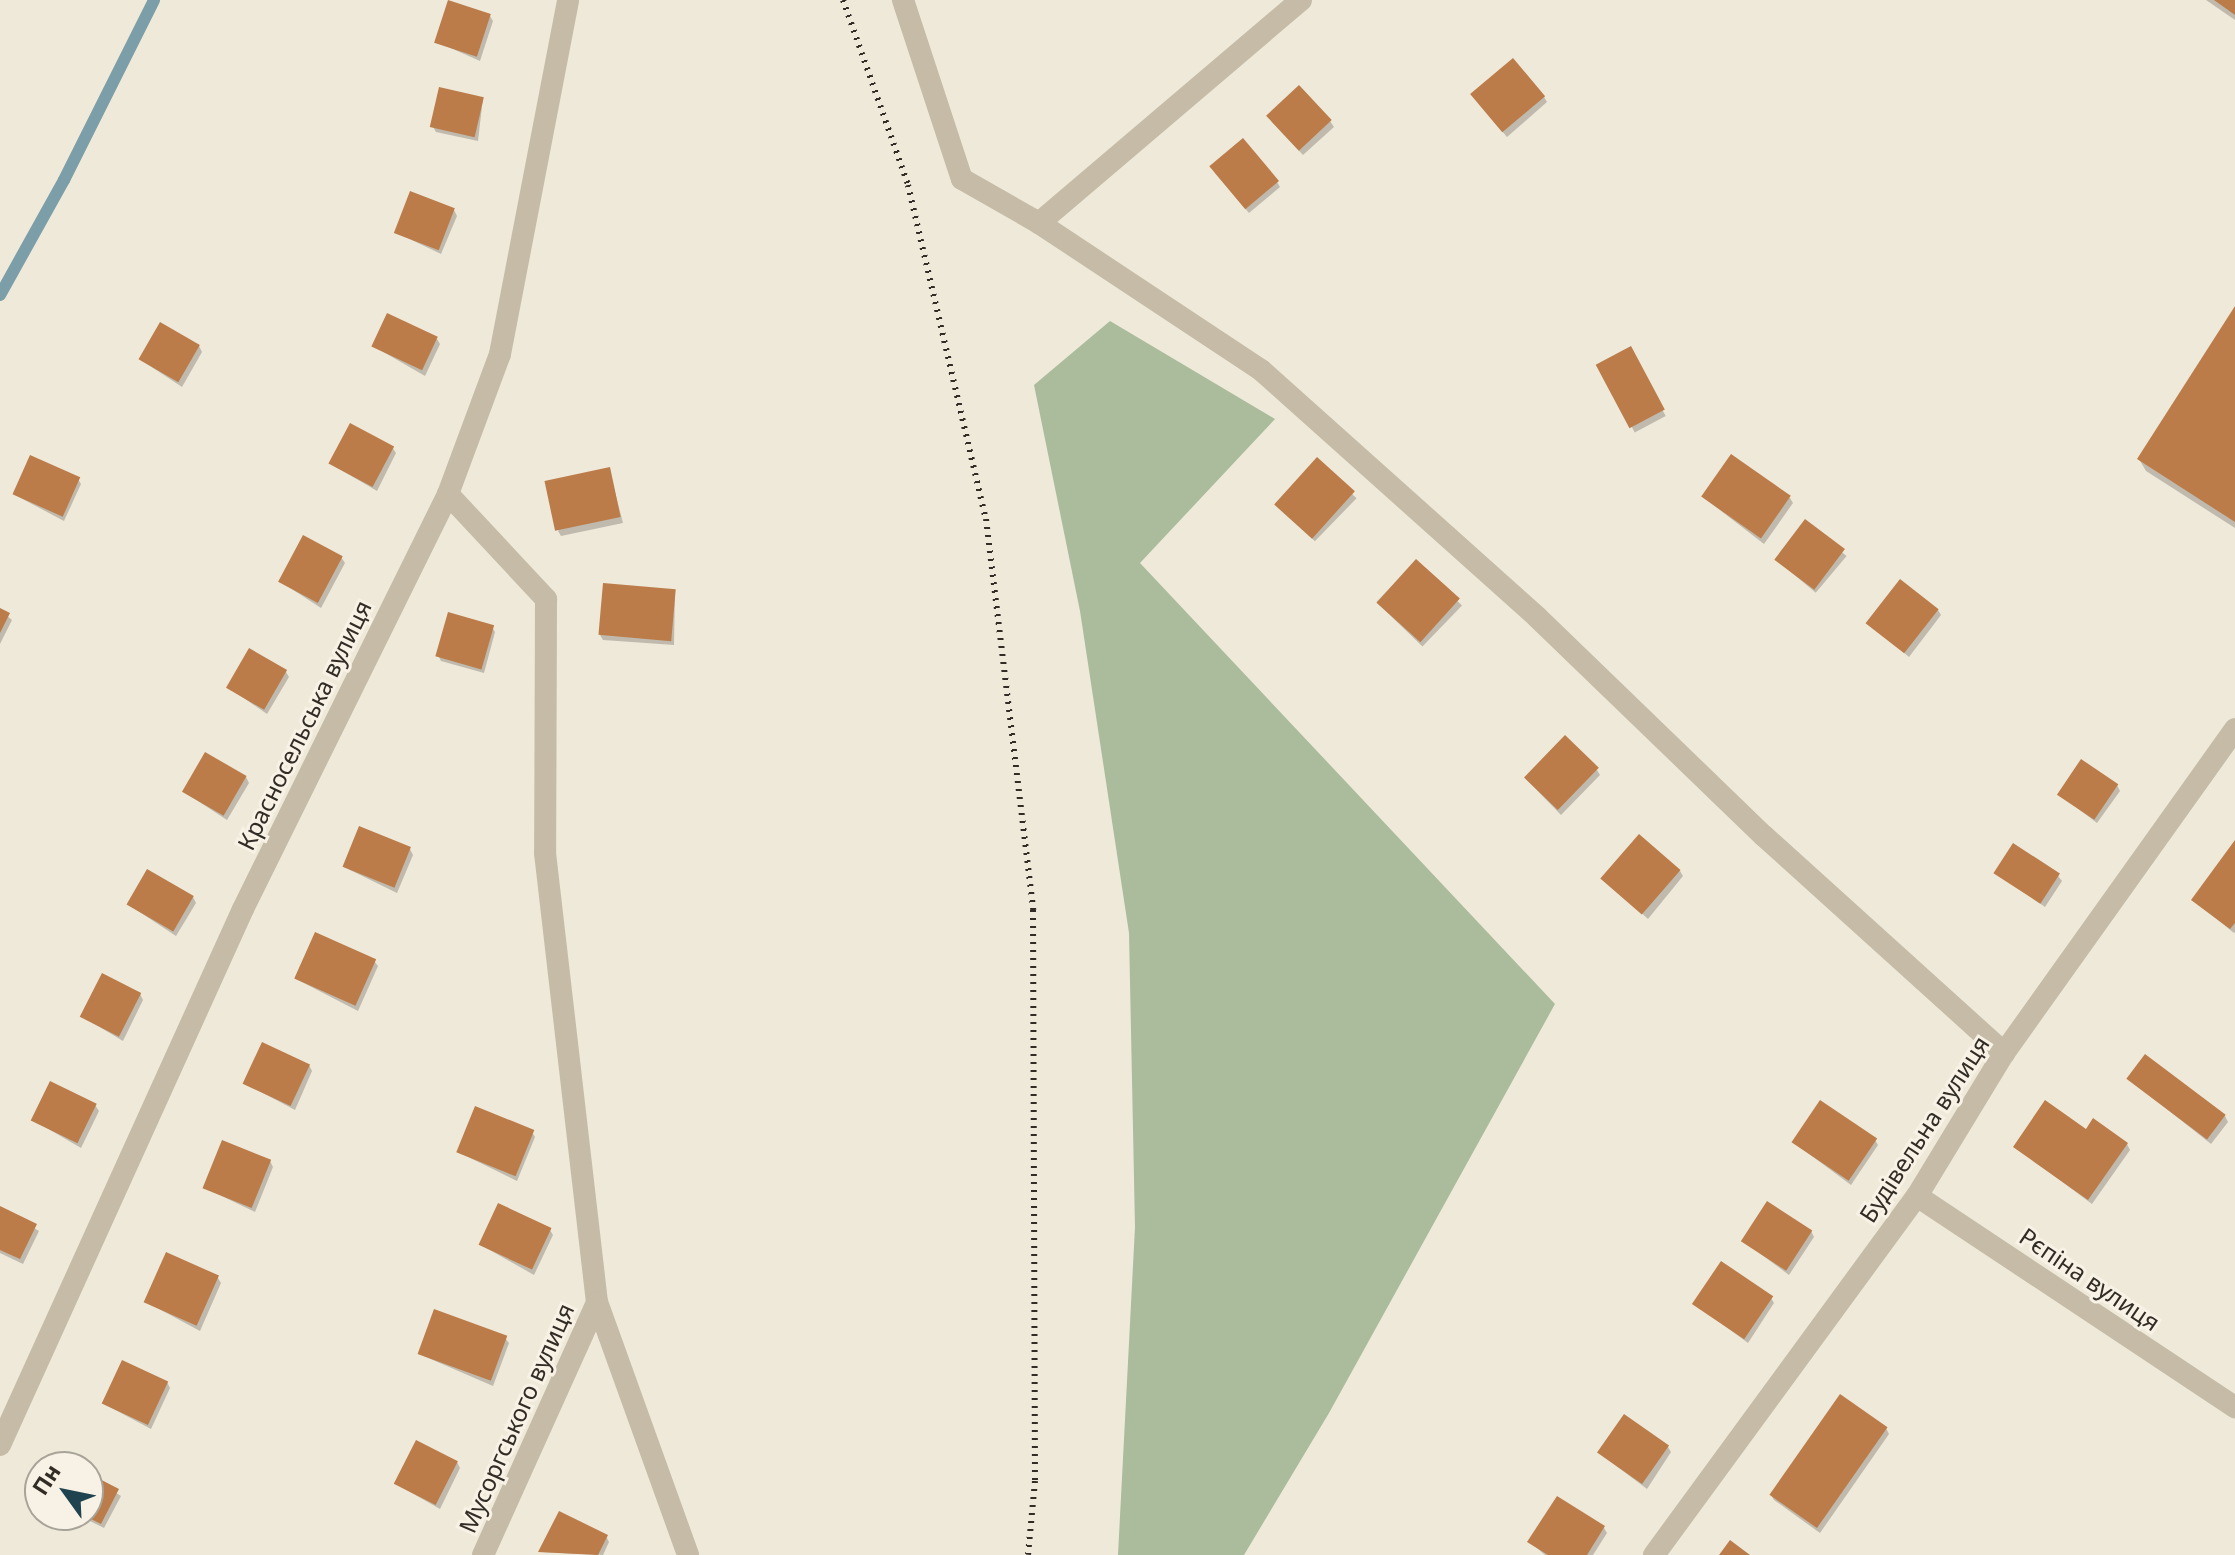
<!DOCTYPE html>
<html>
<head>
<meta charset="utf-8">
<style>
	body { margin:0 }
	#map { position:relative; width:2235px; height:1555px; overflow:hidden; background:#efe9d9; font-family:"Noto Sans",sans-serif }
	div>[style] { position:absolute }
	.green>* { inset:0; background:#aabc9b }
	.shadow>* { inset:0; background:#0003; transform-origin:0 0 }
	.stream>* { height:12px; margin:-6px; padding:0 6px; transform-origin:6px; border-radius:6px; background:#7b9ea9 }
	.building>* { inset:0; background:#bb7c4a; transform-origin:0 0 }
	.minor>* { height:22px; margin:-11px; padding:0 11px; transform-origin:11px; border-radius:11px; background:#c5bba6 }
	.rail>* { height:6px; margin-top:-3px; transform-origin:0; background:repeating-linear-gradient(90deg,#322c26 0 2px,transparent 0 8px) }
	span { translate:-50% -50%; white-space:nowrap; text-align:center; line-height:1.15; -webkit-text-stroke:6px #f7f2e5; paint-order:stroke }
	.street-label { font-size:24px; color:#322c26 }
	.north { position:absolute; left:24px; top:1451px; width:80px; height:80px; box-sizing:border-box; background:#f7f2e5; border:2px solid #a8a399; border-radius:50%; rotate:303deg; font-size:22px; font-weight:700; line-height:32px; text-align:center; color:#322c26 }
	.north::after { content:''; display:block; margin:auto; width:28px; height:36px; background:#204350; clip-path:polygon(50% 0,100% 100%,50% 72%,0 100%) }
</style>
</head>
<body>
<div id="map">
	<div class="green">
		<div style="clip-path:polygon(1110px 321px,1275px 419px,1140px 563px,1555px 1004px,1329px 1413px,1244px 1555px,1118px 1555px,1135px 1227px,1129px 933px,1080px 611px,1034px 385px)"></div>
	</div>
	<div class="shadow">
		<div style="clip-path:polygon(2206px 0,2235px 0,2235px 20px)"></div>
		<div style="clip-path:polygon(490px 16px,493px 21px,480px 61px,437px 42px)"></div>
		<div style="clip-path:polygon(1544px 97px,1547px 102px,1507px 137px,1476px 100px)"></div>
		<div style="clip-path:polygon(483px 98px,478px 141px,436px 132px,433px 127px)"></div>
		<div style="clip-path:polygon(1330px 121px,1334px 127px,1303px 155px,1272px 122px)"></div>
		<div style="clip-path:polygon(1215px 173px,1277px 182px,1280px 187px,1249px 213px)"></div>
		<div style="clip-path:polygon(454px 210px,457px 216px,441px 254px,397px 233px)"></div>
		<div style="clip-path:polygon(2235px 310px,2235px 528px,2146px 471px,2139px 459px)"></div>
		<div style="clip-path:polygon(437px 339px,440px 344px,425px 376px,373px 346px)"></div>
		<div style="clip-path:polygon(199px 346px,202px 352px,182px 387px,141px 360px)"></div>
		<div style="left:1630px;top:349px;width:76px;height:35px;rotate:62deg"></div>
		<div style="clip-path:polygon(392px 447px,396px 453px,377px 491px,331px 464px)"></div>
		<div style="left:1317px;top:460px;width:55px;height:60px;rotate:44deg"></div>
		<div style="clip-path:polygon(609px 469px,623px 523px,561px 536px,558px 531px)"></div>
		<div style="clip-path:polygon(78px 479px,81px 484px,64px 521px,15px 495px)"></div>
		<div style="clip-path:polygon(1703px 497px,1790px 498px,1793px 503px,1764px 544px)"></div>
		<div style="left:1806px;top:522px;width:53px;height:48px;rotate:40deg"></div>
		<div style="clip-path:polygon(341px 557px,345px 563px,321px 608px,281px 582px)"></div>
		<div style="left:1416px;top:561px;width:64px;height:57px;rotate:44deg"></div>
		<div style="clip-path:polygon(675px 591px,674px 645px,603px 640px,600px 635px)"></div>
		<div style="clip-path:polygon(0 610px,12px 620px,0 644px)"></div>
		<div style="clip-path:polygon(1938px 610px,1941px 615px,1909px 657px,1868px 623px)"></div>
		<div style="clip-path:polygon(492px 627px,495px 632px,484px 673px,441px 661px,438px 655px)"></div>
		<div style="clip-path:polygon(286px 672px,289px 677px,267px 714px,229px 688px)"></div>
		<div style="clip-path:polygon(1597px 770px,1600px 775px,1561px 815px,1525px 778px)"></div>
		<div style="clip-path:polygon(246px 777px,249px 783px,227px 820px,184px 792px)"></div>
		<div style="clip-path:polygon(2117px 785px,2120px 791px,2097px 823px,2060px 795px)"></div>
		<div style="clip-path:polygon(2235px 842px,2235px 932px,2234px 933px,2193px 900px)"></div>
		<div style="clip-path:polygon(410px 849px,413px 855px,397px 893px,344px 867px)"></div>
		<div style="clip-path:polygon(1680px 871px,1683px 876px,1648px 919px,1604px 879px)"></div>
		<div style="clip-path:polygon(1996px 873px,2058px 876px,2062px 881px,2045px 907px)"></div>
		<div style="clip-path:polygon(193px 897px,196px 903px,176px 936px,129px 905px)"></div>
		<div style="clip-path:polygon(374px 961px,378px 966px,358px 1011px,296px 979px)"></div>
		<div style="clip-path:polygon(140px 994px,143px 1000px,123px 1041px,83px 1017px)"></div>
		<div style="clip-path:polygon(309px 1065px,312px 1071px,295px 1110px,246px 1084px)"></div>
		<div style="clip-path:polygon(2129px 1079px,2225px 1116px,2228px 1122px,2211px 1144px)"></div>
		<div style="clip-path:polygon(95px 1105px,99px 1111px,81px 1148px,33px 1120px)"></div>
		<div style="clip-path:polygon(532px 1132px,535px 1137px,517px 1181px,458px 1152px)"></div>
		<div style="clip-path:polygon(1875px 1140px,1878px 1145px,1851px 1185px,1793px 1142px)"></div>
		<div style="clip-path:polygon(2127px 1144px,2130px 1150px,2092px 1204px,2015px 1147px)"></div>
		<div style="clip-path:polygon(270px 1161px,273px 1167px,255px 1212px,205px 1188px)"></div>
		<div style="clip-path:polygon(0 1208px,39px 1231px,23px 1264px,0 1253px)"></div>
		<div style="clip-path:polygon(550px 1230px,553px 1235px,534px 1275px,481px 1245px)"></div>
		<div style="clip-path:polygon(1811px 1231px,1814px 1237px,1789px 1275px,1743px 1241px)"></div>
		<div style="clip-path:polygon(218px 1278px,221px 1283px,200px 1331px,146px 1302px)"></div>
		<div style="clip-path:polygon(1771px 1298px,1774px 1303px,1748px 1343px,1695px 1304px)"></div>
		<div style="clip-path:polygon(505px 1338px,509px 1343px,493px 1386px,419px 1354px)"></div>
		<div style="clip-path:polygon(167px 1382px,170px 1388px,151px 1429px,104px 1404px)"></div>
		<div style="clip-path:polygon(1886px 1428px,1889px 1434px,1820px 1533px,1774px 1500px,1771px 1495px)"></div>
		<div style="clip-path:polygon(1668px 1447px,1671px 1452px,1647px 1489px,1599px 1453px)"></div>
		<div style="clip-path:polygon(457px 1462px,460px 1468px,440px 1509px,396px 1484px)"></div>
		<div style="clip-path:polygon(88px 1475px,121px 1496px,104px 1528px,78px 1515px,88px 1515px)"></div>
		<div style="clip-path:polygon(1604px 1528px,1607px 1533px,1593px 1555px,1545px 1555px,1530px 1542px)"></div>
		<div style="clip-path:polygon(606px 1536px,609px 1542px,603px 1555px,541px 1552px)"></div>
	</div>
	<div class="stream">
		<div style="left:0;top:295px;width:132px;rotate:-60.9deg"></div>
		<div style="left:64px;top:180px;width:201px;rotate:-63.4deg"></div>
	</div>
	<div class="building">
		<div style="left:448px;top:0;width:45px;height:45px;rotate:18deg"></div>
		<div style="clip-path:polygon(2214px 0,2235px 0,2235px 15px)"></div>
		<div style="left:1513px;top:58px;width:50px;height:56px;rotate:50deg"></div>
		<div style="left:1299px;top:85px;width:48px;height:45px;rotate:47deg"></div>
		<div style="left:439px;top:87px;width:46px;height:41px;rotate:13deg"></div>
		<div style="left:1243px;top:138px;width:56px;height:44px;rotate:50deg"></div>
		<div style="left:410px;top:191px;width:48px;height:45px;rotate:21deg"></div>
		<div style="clip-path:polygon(2235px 306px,2235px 522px,2137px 459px)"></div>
		<div style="left:387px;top:313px;width:56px;height:37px;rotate:25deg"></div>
		<div style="left:160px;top:322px;width:46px;height:43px;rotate:30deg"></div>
		<div style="left:1631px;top:346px;width:72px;height:40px;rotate:62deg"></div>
		<div style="left:350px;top:423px;width:50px;height:46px;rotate:28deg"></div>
		<div style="left:1731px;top:454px;width:73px;height:52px;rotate:35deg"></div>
		<div style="left:30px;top:455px;width:55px;height:43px;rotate:24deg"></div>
		<div style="left:1317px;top:457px;width:51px;height:64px;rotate:42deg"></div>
		<div style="left:610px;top:467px;width:51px;height:67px;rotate:78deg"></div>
		<div style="left:1805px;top:519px;width:50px;height:51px;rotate:37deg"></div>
		<div style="left:303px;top:535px;width:45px;height:53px;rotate:28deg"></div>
		<div style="left:1416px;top:559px;width:59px;height:59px;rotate:42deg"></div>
		<div style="left:1900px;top:579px;width:49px;height:56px;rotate:38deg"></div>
		<div style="left:603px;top:583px;width:73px;height:52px;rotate:5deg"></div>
		<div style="clip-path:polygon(0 608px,10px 613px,0 633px)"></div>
		<div style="left:448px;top:612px;width:48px;height:46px;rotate:16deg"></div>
		<div style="left:249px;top:648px;width:44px;height:46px;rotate:30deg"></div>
		<div style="left:1565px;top:735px;width:47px;height:59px;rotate:44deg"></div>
		<div style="left:205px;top:752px;width:48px;height:46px;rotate:30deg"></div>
		<div style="left:2081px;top:759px;width:45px;height:43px;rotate:34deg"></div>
		<div style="left:359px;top:826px;width:56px;height:44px;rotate:22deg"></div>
		<div style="left:1639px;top:834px;width:55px;height:59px;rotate:41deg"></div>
		<div style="clip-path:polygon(2235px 840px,2235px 923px,2230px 929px,2191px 900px)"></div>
		<div style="left:2013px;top:843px;width:56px;height:36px;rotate:33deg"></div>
		<div style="left:147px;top:869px;width:54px;height:41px;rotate:30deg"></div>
		<div style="left:315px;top:932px;width:67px;height:51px;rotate:24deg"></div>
		<div style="left:102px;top:973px;width:44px;height:49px;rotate:27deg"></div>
		<div style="left:262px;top:1042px;width:53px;height:46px;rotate:25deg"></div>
		<div style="left:2145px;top:1054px;width:101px;height:31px;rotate:37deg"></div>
		<div style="left:50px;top:1081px;width:52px;height:44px;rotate:26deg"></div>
		<div style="left:1820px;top:1100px;width:69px;height:51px;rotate:34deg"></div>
		<div style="clip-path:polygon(2045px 1100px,2086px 1129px,2093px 1118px,2128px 1143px,2088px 1200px,2013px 1147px)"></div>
		<div style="left:475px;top:1106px;width:64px;height:50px;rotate:22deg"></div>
		<div style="left:222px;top:1140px;width:53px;height:52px;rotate:22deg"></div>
		<div style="left:1767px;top:1201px;width:54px;height:48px;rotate:33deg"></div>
		<div style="left:498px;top:1203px;width:59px;height:46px;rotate:25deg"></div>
		<div style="clip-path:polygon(0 1206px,37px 1224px,20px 1259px,0 1250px)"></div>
		<div style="left:166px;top:1252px;width:58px;height:55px;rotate:24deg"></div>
		<div style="left:1721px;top:1261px;width:63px;height:52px;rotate:34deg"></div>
		<div style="left:434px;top:1309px;width:78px;height:48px;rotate:20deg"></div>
		<div style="left:122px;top:1360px;width:51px;height:48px;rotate:25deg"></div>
		<div style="left:1840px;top:1394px;width:58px;height:123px;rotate:35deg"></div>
		<div style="left:1624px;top:1414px;width:55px;height:47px;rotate:35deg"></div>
		<div style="left:416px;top:1440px;width:47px;height:49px;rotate:27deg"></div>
		<div style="clip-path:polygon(88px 1473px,119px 1489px,101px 1524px,83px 1515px,88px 1515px)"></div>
		<div style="clip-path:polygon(1557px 1496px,1605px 1526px,1587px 1555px,1548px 1555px,1527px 1542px)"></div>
		<div style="clip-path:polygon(559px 1511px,608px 1535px,598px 1555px,538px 1552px)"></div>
		<div style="clip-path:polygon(1730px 1540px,1750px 1555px,1719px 1555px)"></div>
	</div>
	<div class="minor">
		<div style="left:903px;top:0;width:188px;rotate:71.8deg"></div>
		<div style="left:962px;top:179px;width:89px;rotate:29.7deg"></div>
		<div style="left:1039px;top:223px;width:266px;rotate:33.5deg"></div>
		<div style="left:1261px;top:370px;width:370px;rotate:41.8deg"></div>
		<div style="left:1537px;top:617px;width:315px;rotate:44deg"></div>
		<div style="left:1764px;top:836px;width:324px;rotate:42.1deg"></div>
		<div style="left:1039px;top:223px;width:344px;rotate:-40.4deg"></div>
		<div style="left:448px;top:494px;width:144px;rotate:47deg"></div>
		<div style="left:546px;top:599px;width:254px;rotate:90.2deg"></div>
		<div style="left:545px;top:853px;width:452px;rotate:83.4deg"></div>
		<div style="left:597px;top:1302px;width:269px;rotate:70.2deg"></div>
		<div style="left:1917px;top:1196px;width:382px;rotate:33.6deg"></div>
		<div style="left:0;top:1445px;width:589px;rotate:-65.61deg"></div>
		<div style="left:243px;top:909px;width:463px;rotate:-63.7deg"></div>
		<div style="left:448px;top:494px;width:149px;rotate:-69.6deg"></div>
		<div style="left:500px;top:354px;width:360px;rotate:-79.1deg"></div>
		<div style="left:483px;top:1555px;width:277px;rotate:-65.7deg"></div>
		<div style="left:1654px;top:1555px;width:445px;rotate:-53.8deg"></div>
		<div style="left:1917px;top:1196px;width:167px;rotate:-58.7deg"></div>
		<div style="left:2004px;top:1053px;width:398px;rotate:-54.5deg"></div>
	</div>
	<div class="rail">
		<div style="left:843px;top:0;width:196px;rotate:70.6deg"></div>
		<div style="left:908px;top:185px;width:343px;rotate:76.9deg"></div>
		<div style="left:986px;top:519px;width:394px;rotate:83.1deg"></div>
		<div style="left:1033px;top:910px;width:571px;rotate:89.8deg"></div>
		<div style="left:1035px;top:1481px;width:74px;rotate:95.4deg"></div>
	</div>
	<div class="street-label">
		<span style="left:304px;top:725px;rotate:-64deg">Красносельська вулиця</span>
		<span style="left:1924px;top:1129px;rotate:-57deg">Будівельна вулиця</span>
		<span style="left:2090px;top:1279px;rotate:34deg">Рєпіна вулиця</span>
		<span style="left:516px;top:1418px;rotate:-66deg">Мусоргського вулиця</span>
	</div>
	<div class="north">Пн</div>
</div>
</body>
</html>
